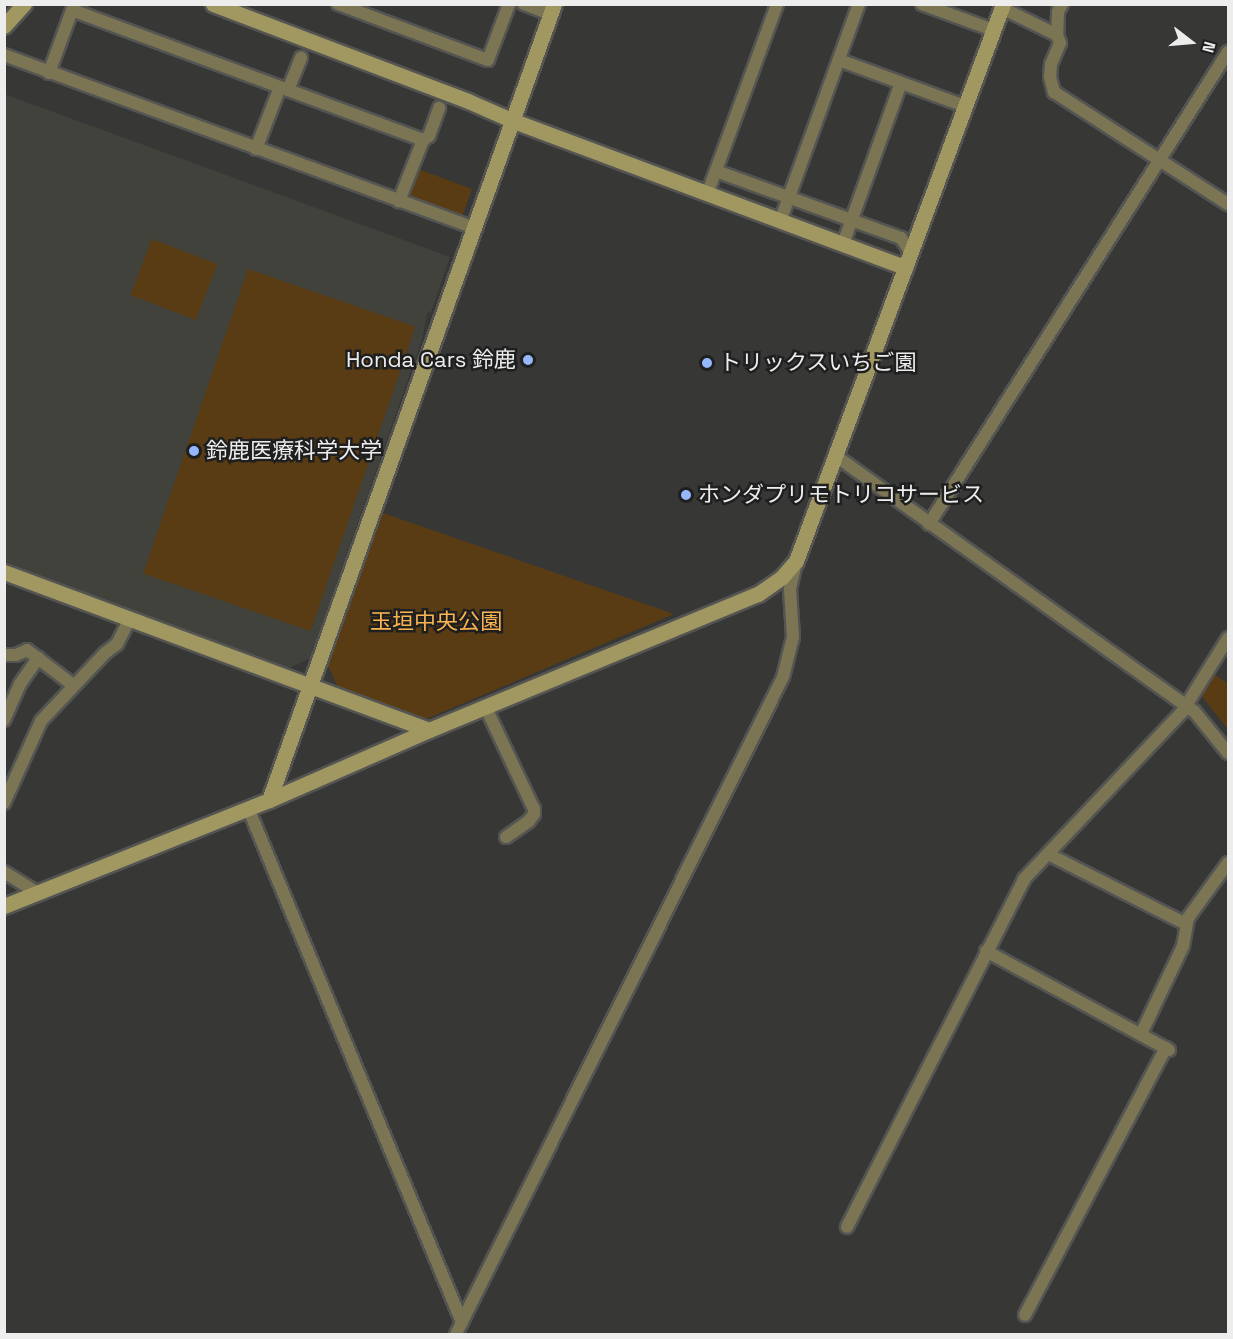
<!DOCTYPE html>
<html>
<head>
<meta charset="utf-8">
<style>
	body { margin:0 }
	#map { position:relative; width:1233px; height:1339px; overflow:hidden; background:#373836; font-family:"Space Grotesk","Noto Sans JP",sans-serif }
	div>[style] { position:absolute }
	.built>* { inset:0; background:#40423b }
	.green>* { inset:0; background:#593c14; transform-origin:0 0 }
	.roads { filter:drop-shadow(2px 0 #545553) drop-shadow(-2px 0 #545553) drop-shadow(0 2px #545553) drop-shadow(0 -2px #545553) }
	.street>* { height:12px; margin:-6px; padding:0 6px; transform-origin:6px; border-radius:6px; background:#7b7553 }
	.secondary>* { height:15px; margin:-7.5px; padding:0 7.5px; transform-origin:7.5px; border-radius:7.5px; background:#a19761 }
	.dots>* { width:16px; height:16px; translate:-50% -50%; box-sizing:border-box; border:3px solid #1e1f1e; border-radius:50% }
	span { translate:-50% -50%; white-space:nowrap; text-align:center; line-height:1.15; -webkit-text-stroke:5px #1e1f1e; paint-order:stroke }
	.poi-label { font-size:22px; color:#ecedec }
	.right { translate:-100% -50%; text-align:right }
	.left { translate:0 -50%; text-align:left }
	.park-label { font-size:22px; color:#fbb352 }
	.frame { position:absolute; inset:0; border:6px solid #ecedec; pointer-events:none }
	.north { position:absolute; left:1161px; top:12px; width:60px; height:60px; -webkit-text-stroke:4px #1e1f1e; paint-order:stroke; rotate:106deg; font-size:16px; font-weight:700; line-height:24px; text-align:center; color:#ecedec }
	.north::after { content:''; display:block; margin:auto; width:21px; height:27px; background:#ecedec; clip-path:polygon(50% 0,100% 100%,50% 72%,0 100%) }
</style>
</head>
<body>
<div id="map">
	<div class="built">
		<div style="clip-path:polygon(4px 94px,450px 257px,431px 312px,427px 313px,422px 340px,310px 658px,289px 668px,5px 562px)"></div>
	</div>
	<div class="green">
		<div style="clip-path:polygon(418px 169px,472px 189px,463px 214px,457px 217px,412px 200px,409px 192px)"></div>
		<div style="left:152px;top:239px;width:70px;height:60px;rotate:21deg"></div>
		<div style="left:248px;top:269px;width:177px;height:322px;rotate:19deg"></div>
		<div style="clip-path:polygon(383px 513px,674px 614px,426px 719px,338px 687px,328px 666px)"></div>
		<div style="clip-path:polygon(1214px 674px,1228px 684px,1228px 729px,1200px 694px)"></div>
	</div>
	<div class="roads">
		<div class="street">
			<div style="left:338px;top:4px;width:160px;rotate:20.5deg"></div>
			<div style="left:488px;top:60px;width:60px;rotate:-69.4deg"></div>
			<div style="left:524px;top:4px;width:28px;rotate:21deg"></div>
			<div style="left:922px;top:4px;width:76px;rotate:20.1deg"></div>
			<div style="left:1062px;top:4px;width:9px;rotate:117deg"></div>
			<div style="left:1058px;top:12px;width:23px;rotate:92deg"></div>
			<div style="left:1057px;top:35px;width:9px;rotate:69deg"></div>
			<div style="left:1060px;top:43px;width:23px;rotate:113deg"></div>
			<div style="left:1051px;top:64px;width:13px;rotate:94deg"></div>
			<div style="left:1050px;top:77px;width:16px;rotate:75deg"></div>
			<div style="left:1054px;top:92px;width:207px;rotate:32.8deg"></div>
			<div style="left:1002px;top:8px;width:61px;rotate:26.1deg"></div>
			<div style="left:4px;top:55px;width:500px;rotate:20.2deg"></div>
			<div style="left:839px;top:60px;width:134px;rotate:20.1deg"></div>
			<div style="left:49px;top:73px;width:67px;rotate:-69.9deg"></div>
			<div style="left:72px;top:10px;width:374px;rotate:20.3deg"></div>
			<div style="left:423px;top:140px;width:66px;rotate:111.5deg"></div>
			<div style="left:288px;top:90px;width:35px;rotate:-68deg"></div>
			<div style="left:423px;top:140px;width:7px;rotate:-34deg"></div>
			<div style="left:429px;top:136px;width:30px;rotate:-70deg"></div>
			<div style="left:256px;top:149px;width:66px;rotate:-68.8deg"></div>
			<div style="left:716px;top:171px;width:197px;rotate:19.9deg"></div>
			<div style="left:901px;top:238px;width:18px;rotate:56deg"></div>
			<div style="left:708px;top:192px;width:200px;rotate:-69.8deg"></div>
			<div style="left:781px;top:219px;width:229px;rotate:-70.1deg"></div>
			<div style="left:843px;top:244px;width:171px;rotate:-70.2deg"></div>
			<div style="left:836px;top:456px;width:440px;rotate:35.5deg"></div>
			<div style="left:1194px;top:711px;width:54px;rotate:51deg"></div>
			<div style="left:929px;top:524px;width:559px;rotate:-57.65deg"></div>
			<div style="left:4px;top:655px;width:12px"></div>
			<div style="left:16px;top:655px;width:12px;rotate:-24deg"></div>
			<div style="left:27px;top:650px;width:58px;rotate:37.3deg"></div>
			<div style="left:485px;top:706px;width:114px;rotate:64.6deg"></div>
			<div style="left:534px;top:809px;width:5px;rotate:90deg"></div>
			<div style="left:534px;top:814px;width:9px;rotate:126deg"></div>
			<div style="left:529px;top:821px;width:28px;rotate:145deg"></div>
			<div style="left:4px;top:720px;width:39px;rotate:-66deg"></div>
			<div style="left:20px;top:684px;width:32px;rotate:-55deg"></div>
			<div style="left:4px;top:803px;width:90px;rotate:-65.7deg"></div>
			<div style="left:41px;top:721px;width:93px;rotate:-46.7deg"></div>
			<div style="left:105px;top:653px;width:15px;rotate:-37deg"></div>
			<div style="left:117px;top:644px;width:28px;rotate:-63deg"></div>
			<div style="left:248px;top:808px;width:557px;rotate:67.4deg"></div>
			<div style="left:1048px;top:854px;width:155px;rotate:26.9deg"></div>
			<div style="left:4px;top:872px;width:39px;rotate:32deg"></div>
			<div style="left:986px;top:951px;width:208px;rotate:28.4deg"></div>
			<div style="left:1141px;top:1034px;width:98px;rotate:-64.5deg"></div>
			<div style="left:1183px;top:946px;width:28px;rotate:-80deg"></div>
			<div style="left:1188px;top:918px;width:68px;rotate:-54deg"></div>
			<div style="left:847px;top:1227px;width:390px;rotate:-63deg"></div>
			<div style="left:1024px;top:879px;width:230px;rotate:-46.6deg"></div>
			<div style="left:1182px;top:712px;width:87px;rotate:-58.1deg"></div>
			<div style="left:1025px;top:1315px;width:302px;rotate:-62.2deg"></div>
			<div style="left:456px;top:1334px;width:734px;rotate:-63.54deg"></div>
			<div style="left:783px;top:677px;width:41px;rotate:-76deg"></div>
			<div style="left:793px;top:637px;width:48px;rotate:-93.6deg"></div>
			<div style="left:790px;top:589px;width:28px;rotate:-77deg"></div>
		</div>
		<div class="secondary">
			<div style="left:213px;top:4px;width:273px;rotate:20.8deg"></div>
			<div style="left:468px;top:101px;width:47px;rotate:23.8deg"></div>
			<div style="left:511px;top:120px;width:421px;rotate:20.5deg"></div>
			<div style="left:4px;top:26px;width:30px;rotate:-48deg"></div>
			<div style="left:4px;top:572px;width:453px;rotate:20.4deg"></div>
			<div style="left:269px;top:800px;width:845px;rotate:-70.3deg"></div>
			<div style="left:4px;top:906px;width:285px;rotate:-21.8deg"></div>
			<div style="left:269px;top:800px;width:175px;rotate:-23.6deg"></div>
			<div style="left:429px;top:730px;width:356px;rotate:-22.5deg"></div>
			<div style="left:758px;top:594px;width:29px;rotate:-35deg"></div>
			<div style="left:782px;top:577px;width:21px;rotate:-49deg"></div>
			<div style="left:796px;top:561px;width:594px;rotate:-69.61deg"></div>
		</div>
	</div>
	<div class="dots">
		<div style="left:528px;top:360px;background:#94b7fd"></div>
		<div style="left:707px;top:363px;background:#94b7fd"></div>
		<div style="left:194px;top:451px;background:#94b7fd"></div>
		<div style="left:686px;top:495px;background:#94b7fd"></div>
	</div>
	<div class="poi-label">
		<span class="right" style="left:516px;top:360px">Honda Cars 鈴鹿</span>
		<span class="left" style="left:719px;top:363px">トリックスいちご園</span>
		<span class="left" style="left:206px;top:451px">鈴鹿医療科学大学</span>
		<span class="left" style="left:698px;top:495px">ホンダプリモトリコサービス</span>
	</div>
	<div class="park-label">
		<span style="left:436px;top:622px">玉垣中央公園</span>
	</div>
	<div class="frame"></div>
	<div class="north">N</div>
</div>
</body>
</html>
